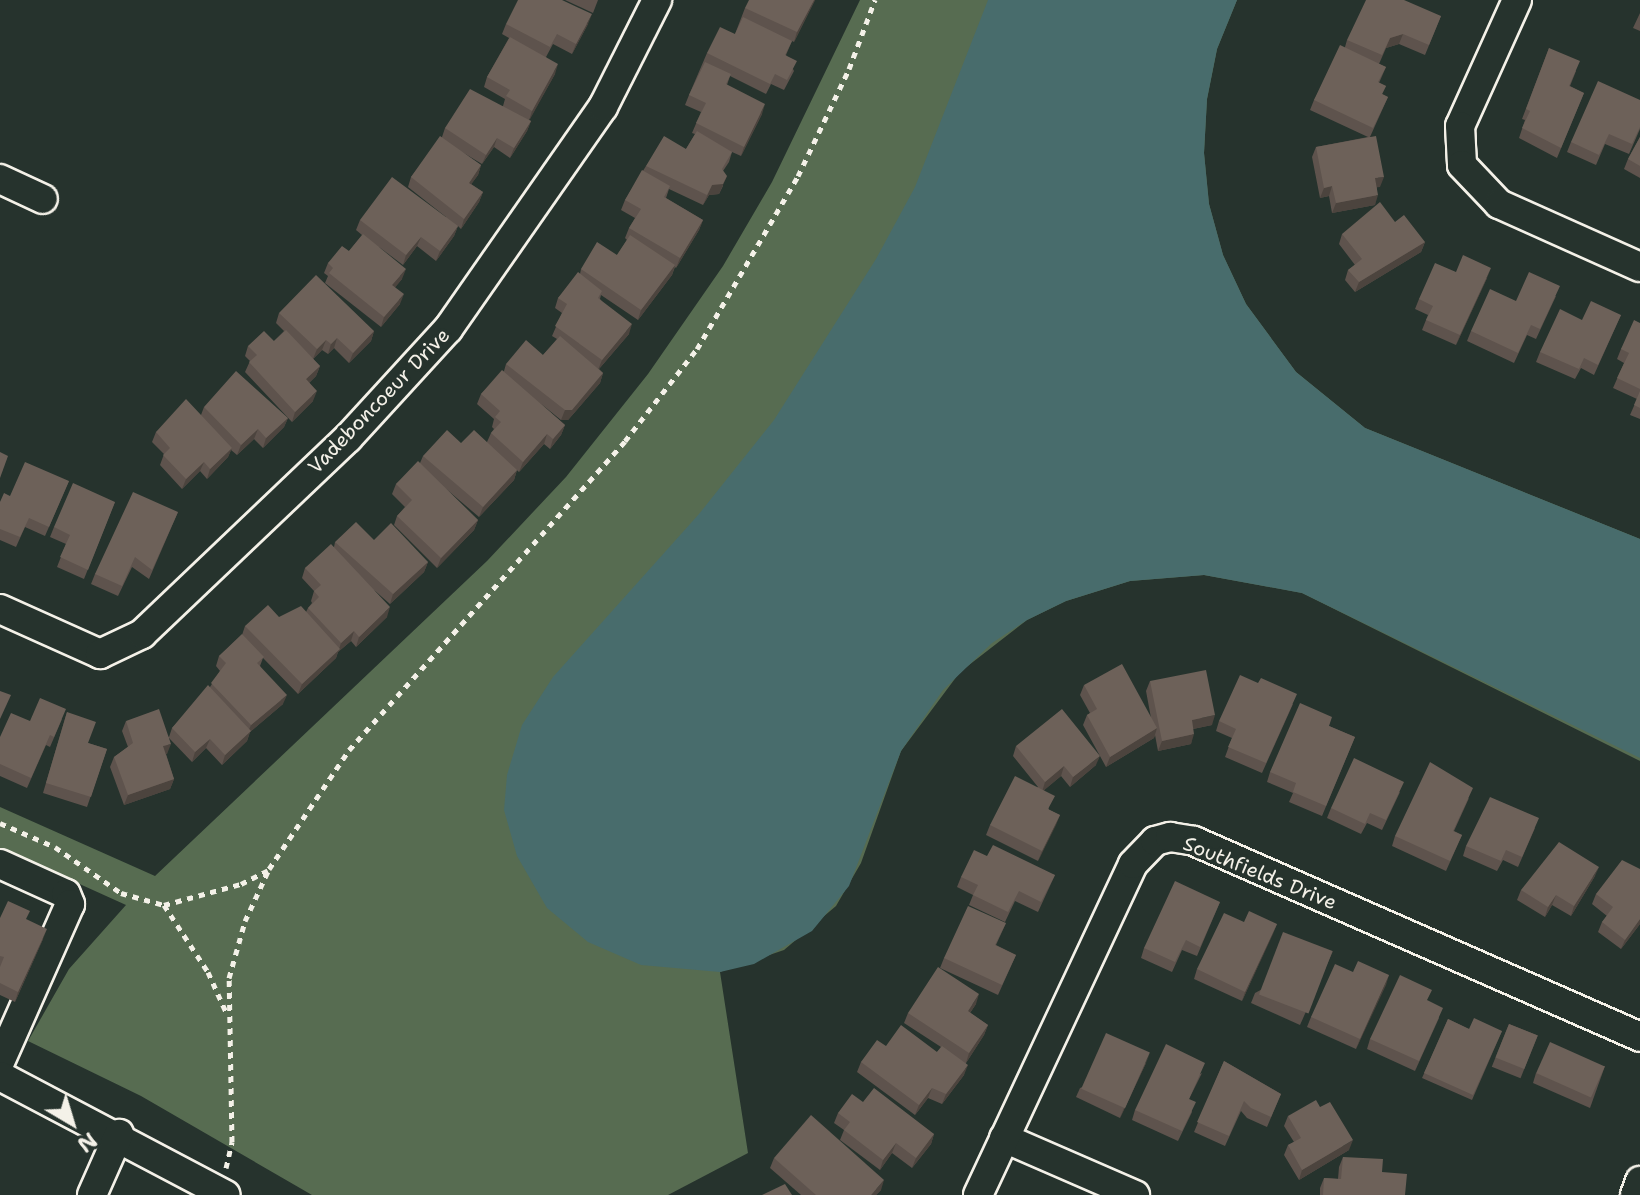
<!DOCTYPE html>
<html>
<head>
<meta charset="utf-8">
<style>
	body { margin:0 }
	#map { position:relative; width:1640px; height:1195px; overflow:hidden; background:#26332d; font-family:"Shantell Sans",sans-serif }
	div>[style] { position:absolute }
	.green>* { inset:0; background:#576c51 }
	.water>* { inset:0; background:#486c6c }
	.path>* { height:5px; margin-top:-2.5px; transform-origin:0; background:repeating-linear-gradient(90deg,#f4f1e8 0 6px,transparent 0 12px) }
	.roads { filter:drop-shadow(2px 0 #f4f1e8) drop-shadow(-2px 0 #f4f1e8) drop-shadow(0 2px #f4f1e8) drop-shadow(0 -2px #f4f1e8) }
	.minor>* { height:28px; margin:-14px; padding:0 14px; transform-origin:14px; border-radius:14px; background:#26332d }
	.wall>* { inset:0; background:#5e534d; transform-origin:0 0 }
	.shaded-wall>* { inset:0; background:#4c443e }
	.building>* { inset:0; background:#6d6159; transform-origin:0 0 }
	span { translate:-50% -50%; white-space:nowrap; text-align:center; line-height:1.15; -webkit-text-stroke:6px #26332d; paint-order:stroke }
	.street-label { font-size:20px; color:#f4f1e8 }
	.north { position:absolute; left:32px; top:1083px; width:80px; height:80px; -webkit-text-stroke:6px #26332d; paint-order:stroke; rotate:142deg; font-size:22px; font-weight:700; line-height:32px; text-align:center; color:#f4f1e8 }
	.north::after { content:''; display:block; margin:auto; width:28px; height:36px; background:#f4f1e8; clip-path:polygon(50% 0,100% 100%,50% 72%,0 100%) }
</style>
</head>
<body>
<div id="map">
	<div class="green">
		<div style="clip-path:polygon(860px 0,1237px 0,1217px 49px,1207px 99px,1204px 153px,1209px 204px,1223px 255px,1246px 304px,1296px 372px,1365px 428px,1640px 539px,1640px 761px,1302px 593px,1204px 575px,1130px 581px,1066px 601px,1027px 620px,960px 672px,901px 751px,861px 863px,836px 906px,784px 950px,720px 972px,748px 1153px,668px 1195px,312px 1195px,141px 1096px,28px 1041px,69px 969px,126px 905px,0 848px,0 807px,155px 876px,487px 561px,566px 477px,648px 374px,723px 266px,772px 182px)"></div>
	</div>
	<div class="water">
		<div style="clip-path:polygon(988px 0,1237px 0,1217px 49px,1207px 99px,1204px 153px,1209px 204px,1223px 255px,1246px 304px,1296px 372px,1365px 428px,1640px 539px,1640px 758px,1302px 593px,1204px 575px,1130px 581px,1066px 601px,1027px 620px,992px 643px,943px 690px,901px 751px,849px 886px,812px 931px,754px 964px,720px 972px,641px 965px,588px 942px,547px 908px,517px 856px,504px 810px,507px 775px,522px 725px,553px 677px,699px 514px,774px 420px,876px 259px,915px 187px)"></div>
	</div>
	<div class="path">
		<div style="left:0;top:823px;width:60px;rotate:23.6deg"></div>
		<div style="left:55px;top:847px;width:80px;rotate:34.9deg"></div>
		<div style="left:121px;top:893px;width:45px;rotate:15.6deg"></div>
		<div style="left:164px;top:905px;width:80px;rotate:-15.3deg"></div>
		<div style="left:241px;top:884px;width:30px;rotate:-27deg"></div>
		<div style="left:164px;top:905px;width:80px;rotate:56.7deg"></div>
		<div style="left:208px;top:972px;width:46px;rotate:65.7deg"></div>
		<div style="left:226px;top:1168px;width:27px;rotate:-77deg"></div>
		<div style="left:232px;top:1142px;width:164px;rotate:-91deg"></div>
		<div style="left:229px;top:978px;width:59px;rotate:-74.3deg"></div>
		<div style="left:245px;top:921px;width:57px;rotate:-65.2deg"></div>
		<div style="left:269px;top:869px;width:143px;rotate:-56.1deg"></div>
		<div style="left:349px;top:750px;width:414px;rotate:-48.2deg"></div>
		<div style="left:625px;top:441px;width:117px;rotate:-52deg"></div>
		<div style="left:697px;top:349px;width:200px;rotate:-59.7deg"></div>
		<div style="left:798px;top:176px;width:119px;rotate:-64.5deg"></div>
		<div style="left:849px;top:69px;width:74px;rotate:-69.4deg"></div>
	</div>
	<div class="roads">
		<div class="minor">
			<div style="left:1517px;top:0;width:138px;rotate:114.3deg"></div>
			<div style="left:1460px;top:126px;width:39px;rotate:87deg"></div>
			<div style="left:1462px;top:165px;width:54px;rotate:46.5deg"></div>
			<div style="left:1499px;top:204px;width:154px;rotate:24.1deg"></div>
			<div style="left:0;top:179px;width:47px;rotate:24.9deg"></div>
			<div style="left:0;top:609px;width:110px;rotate:24.2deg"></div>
			<div style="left:100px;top:654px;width:47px;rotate:-25.5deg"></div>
			<div style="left:142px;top:634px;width:284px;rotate:-43.6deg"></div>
			<div style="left:348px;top:438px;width:148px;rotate:-47.5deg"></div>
			<div style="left:448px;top:329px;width:271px;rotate:-55.1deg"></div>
			<div style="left:603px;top:107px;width:120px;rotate:-63.2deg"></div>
			<div style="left:0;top:864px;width:72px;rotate:24.4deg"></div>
			<div style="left:66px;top:894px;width:11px;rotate:68deg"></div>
			<div style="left:70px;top:904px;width:173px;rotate:113.9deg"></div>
			<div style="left:0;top:1076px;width:255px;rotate:27.8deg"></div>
			<div style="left:1004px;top:1138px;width:143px;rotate:23.5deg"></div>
			<div style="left:92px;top:1195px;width:67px;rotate:-66.1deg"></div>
			<div style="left:978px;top:1195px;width:365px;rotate:-64.9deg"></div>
			<div style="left:1133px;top:864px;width:32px;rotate:-46deg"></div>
			<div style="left:1155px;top:841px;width:16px;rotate:-15deg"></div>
			<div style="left:1170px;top:837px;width:24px;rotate:9deg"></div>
			<div style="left:1194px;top:841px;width:487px;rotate:23.7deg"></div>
			<div style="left:1635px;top:1195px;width:15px;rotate:-70deg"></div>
		</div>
	</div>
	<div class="wall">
		<div style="clip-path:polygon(565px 0,598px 0,593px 13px)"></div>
		<div style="clip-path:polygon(815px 0,794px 42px,792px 41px,786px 55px,794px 71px,784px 90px,771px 84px,766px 94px,730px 76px,727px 85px,762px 114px,741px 156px,732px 152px,729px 162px,723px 171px,723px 186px,719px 194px,709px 195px,703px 205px,669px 189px,666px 198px,703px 220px,699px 230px,676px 268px,675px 267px,672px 275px,638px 320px,601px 295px,600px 299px,629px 334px,599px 369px,603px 373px,600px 383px,568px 420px,561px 420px,540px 403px,565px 425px,561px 435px,550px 449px,544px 444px,519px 472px,512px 466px,517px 470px,514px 480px,479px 517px,445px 488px,478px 520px,474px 530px,437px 568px,394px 525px,397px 516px,405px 507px,392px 494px,396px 484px,420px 463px,423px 456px,461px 443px,487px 442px,491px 433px,494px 429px,492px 427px,494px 419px,477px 404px,481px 394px,504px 371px,506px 364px,543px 355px,557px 339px,552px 336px,562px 313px,555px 308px,558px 298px,580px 274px,581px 269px,617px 255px,627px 240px,625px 238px,629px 228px,635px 218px,621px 210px,625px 200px,646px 166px,686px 149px,695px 134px,692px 133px,701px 112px,685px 105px,689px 95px,707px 53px,735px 34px,745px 8px)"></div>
		<div style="clip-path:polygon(1640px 13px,1640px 31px,1633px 28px)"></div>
		<div style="clip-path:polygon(1441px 16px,1425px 55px,1399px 44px,1386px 48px,1379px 64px,1386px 67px,1379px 83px,1386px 86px,1382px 94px,1388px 97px,1370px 137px,1380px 187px,1377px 187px,1375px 205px,1332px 213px,1329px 196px,1320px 198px,1312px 157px,1316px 147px,1368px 137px,1310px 110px,1314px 100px,1345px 47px,1347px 40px)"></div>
		<div style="clip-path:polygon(506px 24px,588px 24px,572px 54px,553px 44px,546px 57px,555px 74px,529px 120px,531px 121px,527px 131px,510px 158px,494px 147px,482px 164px,462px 152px,481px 165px,478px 175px,471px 184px,483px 192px,479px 202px,461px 229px,458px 226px,454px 236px,436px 261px,417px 246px,403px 265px,379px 247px,402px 279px,395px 287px,400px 304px,381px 327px,325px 283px,328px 276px,324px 273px,328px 263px,349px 251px,362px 235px,356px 230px,360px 220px,446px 217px,408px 187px,411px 177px,442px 137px,445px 128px,503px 106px,505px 99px,484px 87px,487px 77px,509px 38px,502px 34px)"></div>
		<div style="clip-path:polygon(1549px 48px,1576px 71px,1570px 86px,1584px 93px,1557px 158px,1519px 138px,1525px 120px,1522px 119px)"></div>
		<div style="clip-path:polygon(1640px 100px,1640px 129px,1629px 154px,1605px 144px,1596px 165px,1567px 152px,1571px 142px)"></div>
		<div style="clip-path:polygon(1640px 137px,1640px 178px,1624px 169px,1628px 159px)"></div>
		<div style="clip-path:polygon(1342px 234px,1425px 242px,1421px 252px,1355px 292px,1345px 280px,1348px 270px,1355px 265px,1339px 244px)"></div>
		<div style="clip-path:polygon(1456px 272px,1487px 278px,1456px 345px,1422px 330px,1428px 315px,1415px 309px,1419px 299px)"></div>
		<div style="clip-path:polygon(1556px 296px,1536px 339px,1527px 335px,1514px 363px,1467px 341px,1471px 331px,1516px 301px)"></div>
		<div style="clip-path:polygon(279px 313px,374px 331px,371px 341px,349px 363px,334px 348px,328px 354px,322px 350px,313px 359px,320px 366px,316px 376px,309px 383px,313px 401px,292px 422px,245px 372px,250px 361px,245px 356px,248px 346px,274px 341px,284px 331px,276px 323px)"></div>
		<div style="clip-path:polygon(1621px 315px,1594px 375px,1581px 368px,1575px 379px,1536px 362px,1540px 352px,1582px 320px)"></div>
		<div style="clip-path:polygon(1640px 323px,1640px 419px,1630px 415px,1637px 399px,1613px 388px,1624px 363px,1617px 359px,1621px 349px)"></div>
		<div style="clip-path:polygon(204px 407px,288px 418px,284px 427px,263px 448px,254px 439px,237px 455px,231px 450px,228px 457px,207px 479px,200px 471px,182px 489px,160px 465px,164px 454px,152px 442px,156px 432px,201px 415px)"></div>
		<div style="clip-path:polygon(69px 481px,45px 536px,25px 527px,16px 547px,0 540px,0 502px,10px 496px)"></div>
		<div style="clip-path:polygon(115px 502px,84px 579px,57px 567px,66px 544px,50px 537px,54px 527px)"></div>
		<div style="clip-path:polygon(178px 512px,149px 579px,132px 567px,118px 596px,91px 584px,95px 574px)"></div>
		<div style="clip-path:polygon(374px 540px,428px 562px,424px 572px,390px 604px,374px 590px,387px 617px,356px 647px,351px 641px,338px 652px,336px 658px,298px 694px,263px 658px,260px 666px,283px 704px,250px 732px,247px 741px,222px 765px,206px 748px,192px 762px,169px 738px,167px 754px,166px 754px,174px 779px,170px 789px,124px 805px,110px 767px,114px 757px,128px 747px,122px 731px,126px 721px,169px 737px,172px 728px,210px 687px,220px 671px,216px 666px,219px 656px,242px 635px,245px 626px,306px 612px,308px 608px,312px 603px,311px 601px,314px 591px,302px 578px,305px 568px,334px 547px,335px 542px)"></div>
		<div style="clip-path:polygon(1150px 681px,1212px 725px,1193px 729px,1191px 744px,1158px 751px,1155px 735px,1154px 738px,1106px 767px,1083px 725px,1087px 715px,1090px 713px,1080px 695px,1084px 685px,1151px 718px,1146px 691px)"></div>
		<div style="clip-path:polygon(1293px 704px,1262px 773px,1225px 757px,1232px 738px,1216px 731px,1219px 721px)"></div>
		<div style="clip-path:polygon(67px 712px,88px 743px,107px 749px,87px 807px,43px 793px)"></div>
		<div style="clip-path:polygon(62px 719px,50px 747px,46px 745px,27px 788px,0 776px,0 737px)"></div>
		<div style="clip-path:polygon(1329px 726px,1355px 737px,1322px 816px,1289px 802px,1293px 793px,1267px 782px,1270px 772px)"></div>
		<div style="clip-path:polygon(1016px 746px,1096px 765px,1070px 787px,1061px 776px,1044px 790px,1049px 810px,1060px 815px,1038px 861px,986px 835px,990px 825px,1038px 787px,1013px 756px)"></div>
		<div style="clip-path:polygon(1400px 792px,1382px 830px,1367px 823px,1361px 834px,1327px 818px,1331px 808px)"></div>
		<div style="clip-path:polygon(1469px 798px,1454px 831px,1462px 835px,1446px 871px,1392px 846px,1395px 836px)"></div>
		<div style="clip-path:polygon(1535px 828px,1518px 867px,1503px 860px,1497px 871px,1463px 856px,1466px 846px)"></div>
		<div style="clip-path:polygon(987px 856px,1055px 875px,1038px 912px,1015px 901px,1005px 922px,969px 905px,973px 895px,957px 887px,961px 877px)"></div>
		<div style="clip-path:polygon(1640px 869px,1640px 924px,1621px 949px,1598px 932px,1602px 922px,1607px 916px,1592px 904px,1596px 894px)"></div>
		<div style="clip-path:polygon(1595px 876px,1571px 916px,1552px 905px,1545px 917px,1517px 900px,1521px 890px)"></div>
		<div style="clip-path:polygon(1220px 902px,1197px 956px,1182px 950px,1172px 972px,1141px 958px,1144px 948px)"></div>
		<div style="clip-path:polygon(0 918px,27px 920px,43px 939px,15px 1002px,0 995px)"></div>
		<div style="clip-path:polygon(1244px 922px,1277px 924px,1242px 1001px,1194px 979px,1197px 969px)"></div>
		<div style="clip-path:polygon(1006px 923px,996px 945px,1016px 955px,998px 995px,940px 968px,944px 958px)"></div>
		<div style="clip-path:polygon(1333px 951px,1300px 1025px,1251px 1003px,1255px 993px)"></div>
		<div style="clip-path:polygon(1353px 972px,1389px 975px,1356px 1049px,1307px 1027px,1311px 1017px)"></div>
		<div style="clip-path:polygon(1428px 1001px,1439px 1018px,1415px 1071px,1367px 1049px,1370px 1039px)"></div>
		<div style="clip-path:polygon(976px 1004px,970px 1013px,988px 1025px,984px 1035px,966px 1063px,964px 1075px,942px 1104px,928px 1098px,915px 1115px,857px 1072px,861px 1062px,886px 1046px,937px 1052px,941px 1047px,904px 1023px,908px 1013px)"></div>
		<div style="clip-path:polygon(1448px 1019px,1469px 1029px,1502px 1031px,1472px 1100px,1422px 1078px)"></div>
		<div style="left:1509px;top:1024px;width:31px;height:46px;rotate:22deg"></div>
		<div style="clip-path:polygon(1224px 1061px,1281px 1094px,1267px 1127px,1247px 1118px,1241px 1111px,1225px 1146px,1194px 1132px)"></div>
		<div style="clip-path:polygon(1146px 1063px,1120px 1118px,1076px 1097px,1080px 1088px)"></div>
		<div style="clip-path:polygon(1605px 1066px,1590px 1108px,1533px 1083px,1536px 1073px)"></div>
		<div style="clip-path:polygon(1202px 1073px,1189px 1099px,1192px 1112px,1178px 1141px,1132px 1120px,1135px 1110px)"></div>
		<div style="clip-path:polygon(863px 1102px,934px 1134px,931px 1144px,912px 1168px,892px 1153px,880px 1170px,840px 1140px,844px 1130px,834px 1123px,838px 1113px)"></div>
		<div style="clip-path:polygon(1288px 1116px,1349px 1150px,1299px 1180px,1284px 1155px,1288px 1145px,1294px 1142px,1284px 1126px)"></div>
		<div style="clip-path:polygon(1343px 1157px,1382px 1172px,1405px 1195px,1320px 1195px,1320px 1188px,1324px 1178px,1338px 1179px,1339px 1167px)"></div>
		<div style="clip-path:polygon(774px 1158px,881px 1190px,876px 1195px,801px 1195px,770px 1168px)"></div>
	</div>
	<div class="shaded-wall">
		<div style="clip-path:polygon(814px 0,815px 0,794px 42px,797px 32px)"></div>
		<div style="clip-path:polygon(592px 14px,588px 24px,572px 54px,576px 44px)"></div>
		<div style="clip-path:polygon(1403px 34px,1399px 44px,1386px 48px,1379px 65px,1390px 38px)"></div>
		<div style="clip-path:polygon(558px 64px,555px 74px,529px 121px,532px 111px)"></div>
		<div style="clip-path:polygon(765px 104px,762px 114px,741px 156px,744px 147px)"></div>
		<div style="clip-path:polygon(531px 121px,527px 131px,510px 158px,514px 148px)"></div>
		<div style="clip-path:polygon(497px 138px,494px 147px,482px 164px,486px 155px)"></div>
		<div style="clip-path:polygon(481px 165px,478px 175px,465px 193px,469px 183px)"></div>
		<div style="clip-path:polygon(727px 176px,719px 194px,709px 195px,703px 205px,712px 185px)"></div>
		<div style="clip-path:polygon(1384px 177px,1380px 187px,1371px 188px,1375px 178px)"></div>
		<div style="clip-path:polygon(1332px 186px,1329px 196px,1320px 198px,1324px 188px)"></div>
		<div style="clip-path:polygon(483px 192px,479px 202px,461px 229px,464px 219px)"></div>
		<div style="clip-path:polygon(1378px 195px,1375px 205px,1332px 213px,1336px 203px)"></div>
		<div style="clip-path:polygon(703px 220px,699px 230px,676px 268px,680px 258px)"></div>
		<div style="clip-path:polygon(458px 226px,454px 236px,436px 261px,440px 251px)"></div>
		<div style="clip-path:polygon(421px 237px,417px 246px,403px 265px,406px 255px)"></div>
		<div style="clip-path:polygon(1425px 242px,1421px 252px,1355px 292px,1359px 282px)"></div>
		<div style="clip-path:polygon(675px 265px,672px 275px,638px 320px,641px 310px)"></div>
		<div style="clip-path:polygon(1491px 268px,1487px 278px,1456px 345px,1460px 335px)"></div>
		<div style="clip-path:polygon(406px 269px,402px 279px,389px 295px,392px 285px)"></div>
		<div style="clip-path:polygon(404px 294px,400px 304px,381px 327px,384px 317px)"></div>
		<div style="clip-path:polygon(632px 324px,629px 334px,598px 370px,602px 360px)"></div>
		<div style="clip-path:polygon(374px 331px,371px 341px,349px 363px,353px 353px)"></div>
		<div style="clip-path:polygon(337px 338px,334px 348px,328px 354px,331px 344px)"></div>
		<div style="clip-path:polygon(326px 340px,322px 350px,313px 359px,317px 349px)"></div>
		<div style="clip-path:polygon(320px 366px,316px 376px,302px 389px,306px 379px)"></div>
		<div style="clip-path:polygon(603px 373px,600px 383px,568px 420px,561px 420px,565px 410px)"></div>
		<div style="clip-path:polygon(317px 391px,313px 401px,292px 422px,295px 412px)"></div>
		<div style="clip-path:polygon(288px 418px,284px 427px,263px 448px,266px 438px)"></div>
		<div style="clip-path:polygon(565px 425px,561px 435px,550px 449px,553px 439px)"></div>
		<div style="clip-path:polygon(258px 429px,254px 439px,237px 455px,241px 445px)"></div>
		<div style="clip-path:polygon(547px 434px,544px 444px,519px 472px,523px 462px)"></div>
		<div style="clip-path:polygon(232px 448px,228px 457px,207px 479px,210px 469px)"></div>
		<div style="clip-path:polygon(204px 462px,200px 471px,182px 489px,186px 479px)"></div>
		<div style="clip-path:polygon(517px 470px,514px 480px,479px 517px,483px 507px)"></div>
		<div style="clip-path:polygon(478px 520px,474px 530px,437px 568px,441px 558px)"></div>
		<div style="clip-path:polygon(428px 562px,424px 572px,390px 604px,393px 594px)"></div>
		<div style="clip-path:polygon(390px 607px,387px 617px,356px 647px,359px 637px)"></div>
		<div style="clip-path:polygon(354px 631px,351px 641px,338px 652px,336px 658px,298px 694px,302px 684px,339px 649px,341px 643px)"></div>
		<div style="clip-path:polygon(287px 695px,283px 704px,250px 732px,247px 741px,222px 765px,225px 755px,247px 734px,251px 725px)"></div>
		<div style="clip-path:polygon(1215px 715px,1212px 725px,1188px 730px,1192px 720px)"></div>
		<div style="clip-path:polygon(1157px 728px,1154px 738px,1106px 767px,1110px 757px)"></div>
		<div style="clip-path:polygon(1194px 734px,1191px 744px,1158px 751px,1162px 741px)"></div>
		<div style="clip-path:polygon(210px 739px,206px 748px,192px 762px,195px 752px)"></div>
		<div style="clip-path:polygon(171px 744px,167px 754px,159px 756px,163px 746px)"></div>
		<div style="clip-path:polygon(1100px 756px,1096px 765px,1070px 787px,1073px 777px)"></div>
		<div style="clip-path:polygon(1064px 766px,1061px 776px,1042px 792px,1045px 782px)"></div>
		<div style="clip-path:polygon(174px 779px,170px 789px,124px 805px,128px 795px)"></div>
		<div style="clip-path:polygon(1060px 815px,1056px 825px,1038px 861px,1042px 851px)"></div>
		<div style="clip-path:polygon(1599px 867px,1595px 876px,1571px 916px,1574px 906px)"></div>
		<div style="clip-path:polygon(1556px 895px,1552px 905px,1545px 917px,1548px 907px)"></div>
		<div style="clip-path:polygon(1640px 919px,1640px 924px,1621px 949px,1625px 940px)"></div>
		<div style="clip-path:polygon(1277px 924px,1273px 934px,1242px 1001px,1245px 992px)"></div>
		<div style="clip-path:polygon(47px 929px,43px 939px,15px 1002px,18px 992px)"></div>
		<div style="clip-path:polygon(1389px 975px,1386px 985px,1356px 1049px,1360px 1039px)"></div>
		<div style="clip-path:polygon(979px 994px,976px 1004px,964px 1021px,968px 1011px)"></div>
		<div style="clip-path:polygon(988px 1025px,984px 1035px,966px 1063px,969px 1053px)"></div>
		<div style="clip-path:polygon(1150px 1053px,1146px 1063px,1120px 1118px,1124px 1108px)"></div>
		<div style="clip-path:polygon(968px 1065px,964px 1075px,942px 1104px,946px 1094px)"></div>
		<div style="clip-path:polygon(932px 1088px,928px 1098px,915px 1115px,919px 1105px)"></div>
		<div style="clip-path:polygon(934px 1134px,931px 1144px,912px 1168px,916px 1158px)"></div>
		<div style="clip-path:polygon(1353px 1140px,1349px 1150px,1299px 1180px,1302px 1170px)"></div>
		<div style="clip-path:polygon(896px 1143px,892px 1153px,880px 1170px,883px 1160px)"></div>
		<div style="clip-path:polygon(884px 1180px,881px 1190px,876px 1195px,871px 1195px)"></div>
	</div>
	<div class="building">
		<div style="clip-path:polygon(518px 0,562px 0,592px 14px,576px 44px,557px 34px,550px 47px,506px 24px)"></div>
		<div style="clip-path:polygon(749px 0,814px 0,797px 32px,745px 8px)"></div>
		<div style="clip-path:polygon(1366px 0,1404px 0,1441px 16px,1429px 45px,1403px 34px,1390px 38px,1382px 55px,1347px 40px)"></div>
		<div style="clip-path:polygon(743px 17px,792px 41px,785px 55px,797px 61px,787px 80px,775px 74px,770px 84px,707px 53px,720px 27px,735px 34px)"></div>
		<div style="clip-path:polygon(510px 37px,558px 64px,532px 111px,506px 96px,510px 90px,487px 77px)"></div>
		<div style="clip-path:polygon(1340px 45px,1386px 67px,1378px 82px,1386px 86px,1382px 94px,1388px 97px,1373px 128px,1314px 100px)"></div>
		<div style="clip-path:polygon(1549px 48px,1580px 61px,1569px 86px,1584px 93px,1561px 148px,1522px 128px,1530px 111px,1526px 109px)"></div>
		<div style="clip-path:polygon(705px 62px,731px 74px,726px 84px,765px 104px,744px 147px,696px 123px,706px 103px,689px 95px)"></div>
		<div style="clip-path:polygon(1598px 81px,1640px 100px,1640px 127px,1632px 144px,1609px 134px,1599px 155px,1571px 142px)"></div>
		<div style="clip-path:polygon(470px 89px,531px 121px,514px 148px,497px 138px,486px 155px,445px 128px)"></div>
		<div style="clip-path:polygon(697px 131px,732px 152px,722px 169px,727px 176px,723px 184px,712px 185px,707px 195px,646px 166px,664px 136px,686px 149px)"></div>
		<div style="clip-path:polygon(440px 136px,481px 165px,469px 183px,483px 192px,464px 219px,411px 177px)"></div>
		<div style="clip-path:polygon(1376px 136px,1384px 177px,1375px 178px,1378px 195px,1336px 203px,1332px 186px,1324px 188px,1316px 147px)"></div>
		<div style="clip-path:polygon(1640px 137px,1640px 166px,1628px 159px)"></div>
		<div style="clip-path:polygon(642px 170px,670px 186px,664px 197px,703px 220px,680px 258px,629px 228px,641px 209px,625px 200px)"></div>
		<div style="clip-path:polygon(392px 177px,458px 226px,440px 251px,421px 237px,406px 255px,360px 220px)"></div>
		<div style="clip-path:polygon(1380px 202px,1395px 222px,1404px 215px,1425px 242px,1359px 282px,1348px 270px,1362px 259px,1342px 234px)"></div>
		<div style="clip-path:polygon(363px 234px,406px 269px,392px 285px,404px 294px,384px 317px,329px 273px,333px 268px,328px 263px,342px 246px,349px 251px)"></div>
		<div style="clip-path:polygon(630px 235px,675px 265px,641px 310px,581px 269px,597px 242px,617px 255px)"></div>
		<div style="clip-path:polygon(1463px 255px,1491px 268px,1460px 335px,1426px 320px,1433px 306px,1419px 299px,1435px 263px,1456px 272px)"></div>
		<div style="clip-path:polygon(578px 272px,602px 291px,598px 298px,632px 324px,602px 360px,555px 326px,567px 304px,558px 298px)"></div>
		<div style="clip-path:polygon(1529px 272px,1560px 286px,1540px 329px,1531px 325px,1518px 353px,1471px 331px,1490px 289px,1516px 301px)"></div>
		<div style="clip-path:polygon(316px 275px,374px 331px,353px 353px,337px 338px,331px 344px,326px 340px,317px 349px,279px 313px)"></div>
		<div style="clip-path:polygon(1591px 301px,1621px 315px,1598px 365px,1584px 358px,1579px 369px,1540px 352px,1560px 309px,1582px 320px)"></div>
		<div style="clip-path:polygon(1634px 320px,1640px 323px,1640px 389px,1617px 378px,1629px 353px,1621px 349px)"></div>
		<div style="clip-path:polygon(286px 330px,320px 366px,306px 379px,317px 391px,295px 412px,249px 362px,257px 355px,248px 346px,264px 331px,274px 341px)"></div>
		<div style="clip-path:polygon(560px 336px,603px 373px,572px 410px,565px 410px,506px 364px,526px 340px,543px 355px)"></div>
		<div style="clip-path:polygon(502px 370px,565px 425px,553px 439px,547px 434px,523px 462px,491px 433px,501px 422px,495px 417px,500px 411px,481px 394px)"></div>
		<div style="clip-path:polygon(236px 371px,288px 418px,266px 438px,258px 429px,241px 445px,204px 407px)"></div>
		<div style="clip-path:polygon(1640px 391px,1640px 408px,1634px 405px)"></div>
		<div style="clip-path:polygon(186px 399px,232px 448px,210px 469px,204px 462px,186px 479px,163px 455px,170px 448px,156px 432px)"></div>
		<div style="clip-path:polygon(447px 430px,461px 443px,474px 430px,517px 470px,483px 507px,423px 456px)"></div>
		<div style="clip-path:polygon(0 452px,8px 456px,0 478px)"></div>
		<div style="clip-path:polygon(418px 461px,478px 520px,441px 558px,397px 516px,412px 500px,396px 484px)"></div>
		<div style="clip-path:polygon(25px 462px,69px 481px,49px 527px,29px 518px,20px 537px,0 529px,0 502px,4px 493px,10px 496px)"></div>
		<div style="clip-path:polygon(73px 483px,115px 502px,88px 570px,60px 557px,70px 535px,54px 527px)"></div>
		<div style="clip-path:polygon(133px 492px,178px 512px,152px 570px,135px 557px,122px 586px,95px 574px)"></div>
		<div style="clip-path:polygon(356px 522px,374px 540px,391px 523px,428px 562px,393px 594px,335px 542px)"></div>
		<div style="clip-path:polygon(331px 544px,390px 607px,359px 637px,354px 631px,341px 643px,308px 608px,319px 597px,314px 591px,321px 585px,305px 568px)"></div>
		<div style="clip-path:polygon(268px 605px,279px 617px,301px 606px,340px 649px,302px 684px,245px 626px)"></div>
		<div style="clip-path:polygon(242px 634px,264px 657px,257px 663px,287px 695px,251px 725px,211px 683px,226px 663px,219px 656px)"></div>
		<div style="clip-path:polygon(1122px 664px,1157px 728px,1110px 757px,1087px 715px,1097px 709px,1084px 685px)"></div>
		<div style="clip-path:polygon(1206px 670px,1215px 715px,1192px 720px,1194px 734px,1162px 741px,1150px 681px)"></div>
		<div style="clip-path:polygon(1240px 675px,1258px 683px,1261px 678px,1297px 694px,1266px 763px,1228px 747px,1236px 729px,1219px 721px)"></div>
		<div style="clip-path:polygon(208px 685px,251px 731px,225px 755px,210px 739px,195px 752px,172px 728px)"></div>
		<div style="clip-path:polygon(0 691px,11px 695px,0 719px)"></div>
		<div style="clip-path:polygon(40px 698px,66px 709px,54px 737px,50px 735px,31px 778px,0 764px,0 737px,11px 713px,30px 721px)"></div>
		<div style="clip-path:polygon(1300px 703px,1332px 717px,1329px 726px,1355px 737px,1326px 806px,1293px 792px,1296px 783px,1270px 772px)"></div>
		<div style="clip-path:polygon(159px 709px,171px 744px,163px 746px,174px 779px,128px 795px,114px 757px,133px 743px,126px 721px)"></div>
		<div style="clip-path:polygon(1062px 709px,1100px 756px,1073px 777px,1064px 766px,1045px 782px,1016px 746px)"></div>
		<div style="clip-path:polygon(67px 712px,96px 722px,88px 743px,107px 749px,91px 797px,46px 783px)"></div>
		<div style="clip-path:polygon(1354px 758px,1404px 782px,1386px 820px,1370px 813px,1365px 824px,1331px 808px)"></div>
		<div style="clip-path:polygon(1430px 762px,1473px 788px,1453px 831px,1462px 835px,1450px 861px,1395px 836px)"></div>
		<div style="clip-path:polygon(1015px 776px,1055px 796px,1048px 809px,1060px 815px,1042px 851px,990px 825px)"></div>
		<div style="clip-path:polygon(1490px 797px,1539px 818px,1522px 857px,1506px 850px,1501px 861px,1466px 846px)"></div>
		<div style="clip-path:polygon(1559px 842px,1599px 867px,1574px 906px,1556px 895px,1548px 907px,1521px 890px)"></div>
		<div style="clip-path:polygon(993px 845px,1055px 875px,1041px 902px,1019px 891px,1008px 912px,973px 895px,978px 885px,961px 877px,974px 850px,987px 856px)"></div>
		<div style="clip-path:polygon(1622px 860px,1640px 869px,1640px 919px,1625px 940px,1602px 922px,1613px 907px,1596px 894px)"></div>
		<div style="clip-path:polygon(1175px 881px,1220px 902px,1200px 947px,1186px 940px,1175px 962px,1144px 948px)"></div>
		<div style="clip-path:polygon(8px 901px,30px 911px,26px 919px,47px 929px,18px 992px,0 983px,0 967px,4px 957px,0 956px,0 918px)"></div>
		<div style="clip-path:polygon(968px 906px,1006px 923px,995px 945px,1016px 955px,1002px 985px,944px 958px)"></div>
		<div style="clip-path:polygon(1249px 911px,1277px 924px,1245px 992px,1197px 969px,1224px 913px,1244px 922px)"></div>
		<div style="left:1283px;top:932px;width:53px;height:67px;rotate:21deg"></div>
		<div style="clip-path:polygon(1358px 961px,1389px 975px,1360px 1039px,1311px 1017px,1335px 964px,1353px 972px)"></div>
		<div style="clip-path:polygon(938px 967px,979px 994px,968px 1011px,988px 1025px,969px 1053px,908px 1013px)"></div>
		<div style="clip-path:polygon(1400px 975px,1432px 990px,1427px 1000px,1443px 1008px,1419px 1061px,1370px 1039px)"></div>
		<div style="clip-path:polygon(1474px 1018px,1502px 1031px,1473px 1095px,1424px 1073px,1448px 1019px,1469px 1029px)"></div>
		<div style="left:1509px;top:1024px;width:31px;height:36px;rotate:22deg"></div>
		<div style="clip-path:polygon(901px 1025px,937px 1052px,942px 1046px,968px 1065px,946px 1094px,932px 1088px,919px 1105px,861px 1062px,877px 1040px,886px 1046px)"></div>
		<div style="left:1106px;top:1033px;width:48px;height:61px;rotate:24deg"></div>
		<div style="left:1550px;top:1042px;width:60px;height:34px;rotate:24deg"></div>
		<div style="clip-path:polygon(1166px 1044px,1205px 1063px,1189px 1099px,1196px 1102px,1182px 1131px,1135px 1110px)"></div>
		<div style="clip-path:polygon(1224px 1061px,1281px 1094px,1271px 1117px,1251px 1108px,1244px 1101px,1229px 1136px,1197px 1122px)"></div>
		<div style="clip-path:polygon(874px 1088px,934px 1134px,916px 1158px,896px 1143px,883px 1160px,844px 1130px,850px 1122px,838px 1113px,852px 1094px,863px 1102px)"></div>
		<div style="clip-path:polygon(1316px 1100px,1320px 1107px,1330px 1102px,1353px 1140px,1302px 1170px,1288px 1145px,1301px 1138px,1288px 1116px)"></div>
		<div style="clip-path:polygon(811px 1115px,884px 1180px,871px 1195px,816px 1195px,774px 1158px)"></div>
		<div style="clip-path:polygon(1343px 1157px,1383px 1159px,1382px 1172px,1407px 1174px,1405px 1195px,1323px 1195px,1324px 1178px,1341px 1179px)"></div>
		<div style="clip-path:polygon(785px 1184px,792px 1195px,762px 1195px)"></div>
	</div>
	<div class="street-label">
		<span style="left:379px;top:401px;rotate:-46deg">Vadeboncoeur Drive</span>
		<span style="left:1260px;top:873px;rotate:22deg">Southfields Drive</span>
	</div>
	<div class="north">N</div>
</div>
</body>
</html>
